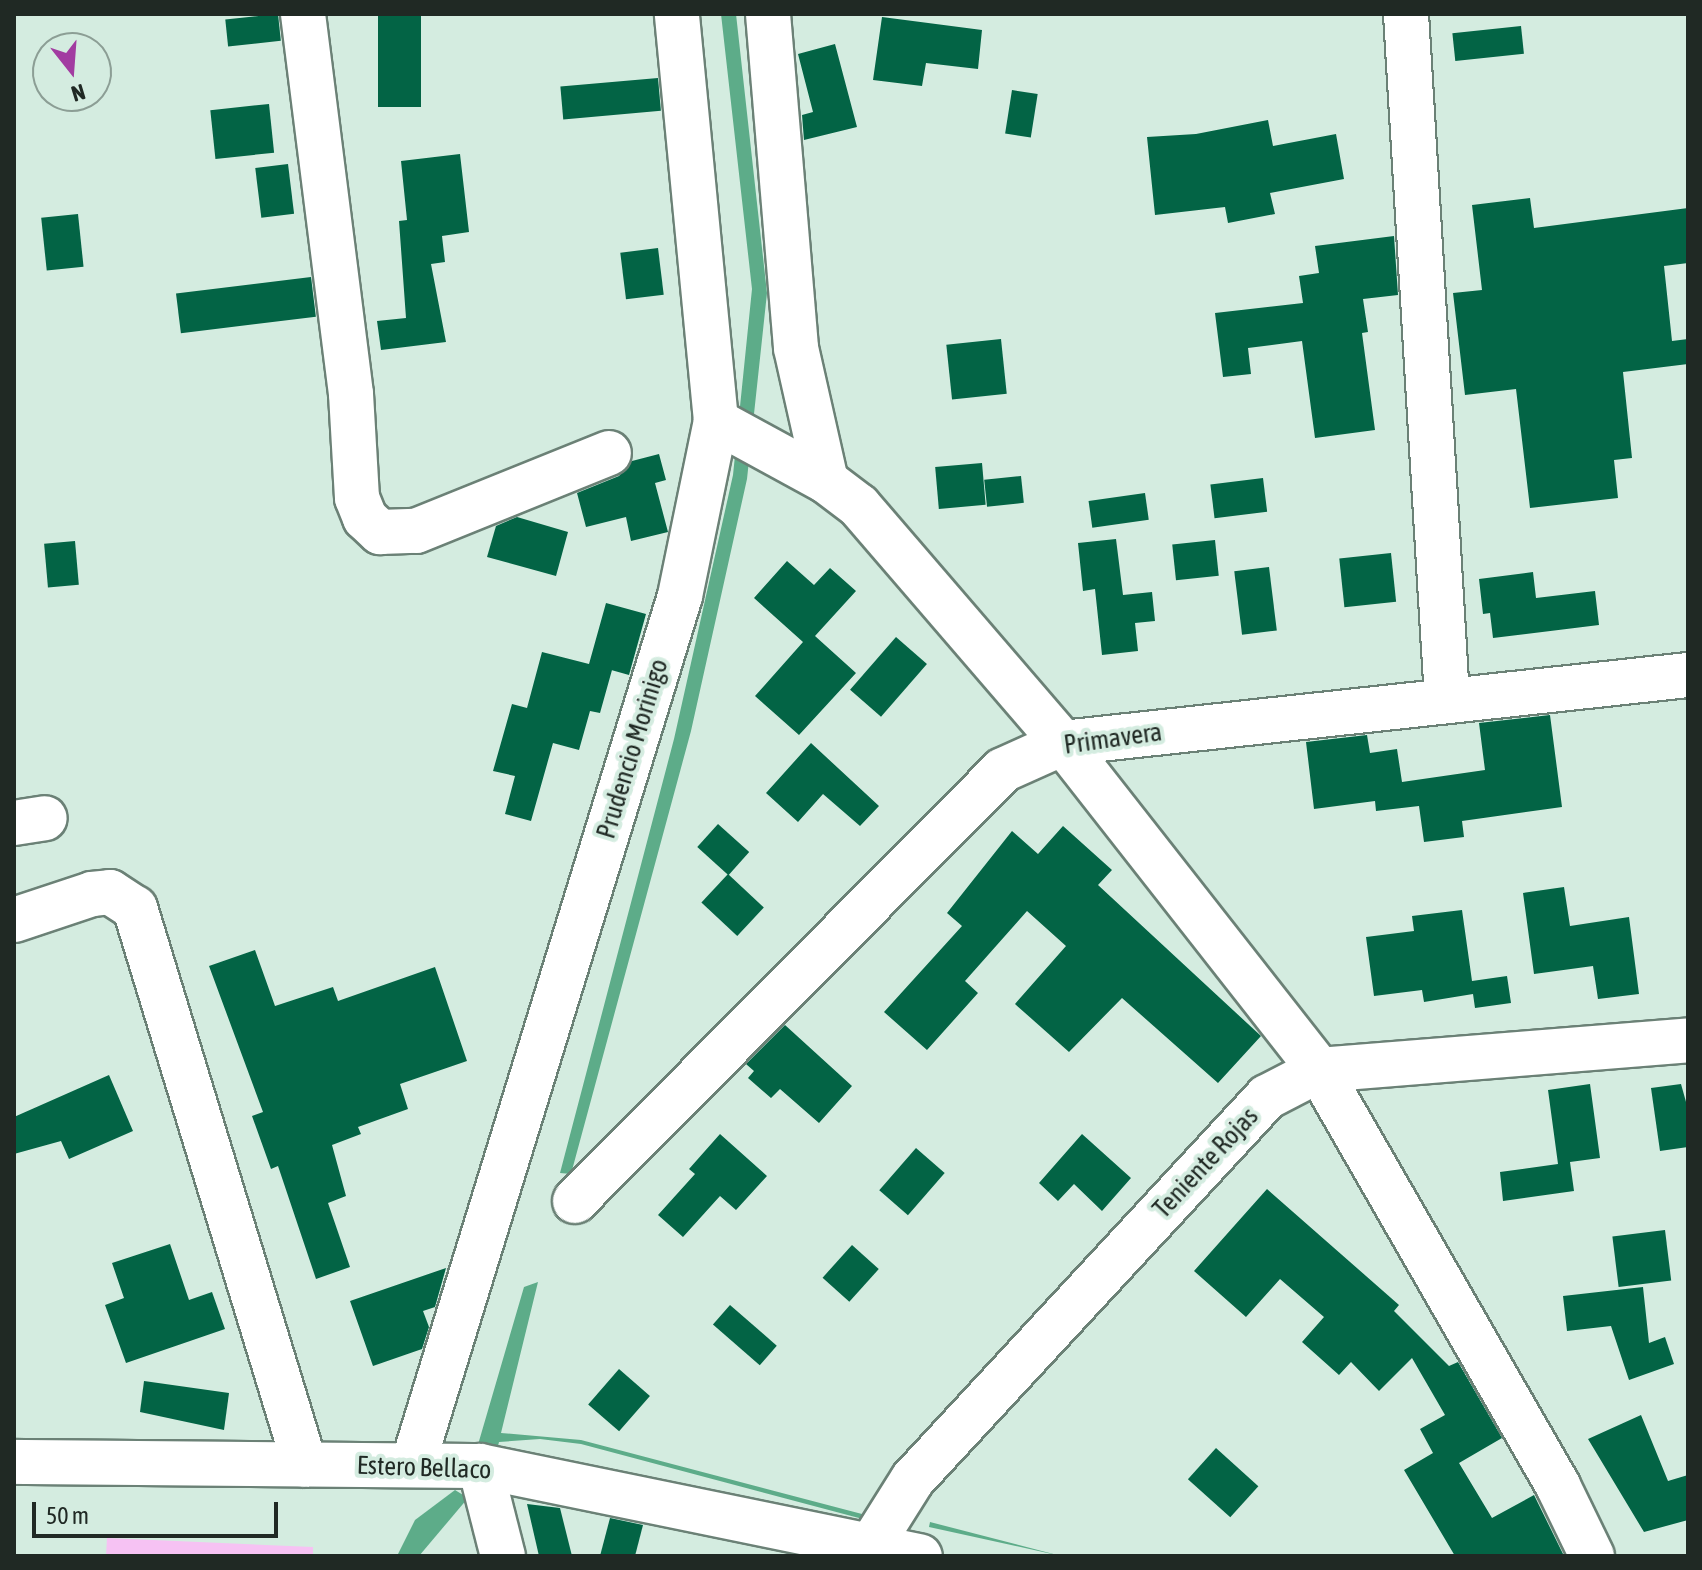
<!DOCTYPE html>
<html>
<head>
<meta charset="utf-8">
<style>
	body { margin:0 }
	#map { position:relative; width:1702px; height:1570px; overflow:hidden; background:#d4ece0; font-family:"Asap Condensed",sans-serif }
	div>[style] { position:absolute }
	.green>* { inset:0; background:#f6c2f3 }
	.water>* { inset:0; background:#5dac89 }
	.building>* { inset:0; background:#036445; transform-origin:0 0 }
	.roads { filter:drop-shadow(2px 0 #6b8176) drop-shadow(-2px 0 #6b8176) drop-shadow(0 2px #6b8176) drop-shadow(0 -2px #6b8176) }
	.minor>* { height:44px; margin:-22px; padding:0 22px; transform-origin:22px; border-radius:22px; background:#fff }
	span { translate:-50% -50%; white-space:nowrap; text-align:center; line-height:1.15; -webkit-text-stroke:8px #d4ece0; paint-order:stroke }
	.street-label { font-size:26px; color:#202924 }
	.frame { position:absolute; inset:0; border:16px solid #202924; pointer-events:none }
	.north { position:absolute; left:32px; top:32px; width:80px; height:80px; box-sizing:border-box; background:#d4ece0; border:2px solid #8c9e95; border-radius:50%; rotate:163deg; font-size:22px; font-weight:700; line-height:32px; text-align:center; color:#202924 }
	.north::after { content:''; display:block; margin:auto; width:28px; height:36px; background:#a23ca1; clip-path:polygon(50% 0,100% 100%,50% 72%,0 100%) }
	.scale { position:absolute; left:32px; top:1502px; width:246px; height:36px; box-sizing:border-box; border:4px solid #202924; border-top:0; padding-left:10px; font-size:24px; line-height:28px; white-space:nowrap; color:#202924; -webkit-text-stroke:6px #d4ece0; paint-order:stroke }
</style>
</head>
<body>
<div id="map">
	<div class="green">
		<div style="clip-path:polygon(107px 1538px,313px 1547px,313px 1556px,106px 1556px)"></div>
	</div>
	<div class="water">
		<div style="clip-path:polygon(721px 14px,736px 14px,767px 293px,747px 479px,691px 731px,571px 1174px,560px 1173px,674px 739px,733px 475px,752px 289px)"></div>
		<div style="clip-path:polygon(538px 1282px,501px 1433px,581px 1440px,881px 1519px,859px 1518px,581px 1444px,540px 1439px,499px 1442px,497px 1450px,477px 1448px,524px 1287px)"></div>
		<div style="clip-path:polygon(455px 1490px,468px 1498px,419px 1556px,397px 1556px,415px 1520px)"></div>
		<div style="clip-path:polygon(930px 1522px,1061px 1556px,929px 1527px)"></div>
	</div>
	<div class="building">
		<div style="left:278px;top:14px;width:27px;height:53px;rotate:84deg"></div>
		<div style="left:378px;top:14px;width:43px;height:93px"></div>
		<div style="clip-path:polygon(882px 17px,982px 30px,978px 69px,926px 63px,922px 86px,873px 80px)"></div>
		<div style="left:1521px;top:26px;width:28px;height:69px;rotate:84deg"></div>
		<div style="clip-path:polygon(835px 44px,857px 127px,804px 140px,802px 115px,813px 112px,798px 54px)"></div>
		<div style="left:658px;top:78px;width:33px;height:98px;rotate:85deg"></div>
		<div style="left:1012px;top:90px;width:26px;height:44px;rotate:9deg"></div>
		<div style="left:269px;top:104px;width:49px;height:59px;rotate:84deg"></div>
		<div style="clip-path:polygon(1268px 120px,1273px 146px,1336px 134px,1344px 179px,1270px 193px,1275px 214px,1228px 223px,1225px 207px,1155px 215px,1147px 137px,1196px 134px)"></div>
		<div style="clip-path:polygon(460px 154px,469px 232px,442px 236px,445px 262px,431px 264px,446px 342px,381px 350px,377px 321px,406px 318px,399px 221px,407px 220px,401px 161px)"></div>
		<div style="left:288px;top:164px;width:50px;height:33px;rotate:83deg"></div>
		<div style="clip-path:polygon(1530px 198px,1534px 228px,1688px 208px,1688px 263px,1664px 266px,1672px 341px,1688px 339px,1688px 364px,1623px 372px,1632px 458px,1614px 460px,1618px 498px,1530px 508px,1516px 389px,1465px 395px,1453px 293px,1482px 290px,1472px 205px)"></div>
		<div style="left:78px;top:214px;width:53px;height:37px;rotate:84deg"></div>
		<div style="clip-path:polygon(1394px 236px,1398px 295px,1363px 299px,1368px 332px,1362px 333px,1375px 430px,1315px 438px,1302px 341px,1248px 348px,1251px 374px,1223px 377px,1215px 313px,1303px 303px,1299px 276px,1319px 273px,1315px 246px)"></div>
		<div style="left:658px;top:248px;width:47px;height:38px;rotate:83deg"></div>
		<div style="left:311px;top:277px;width:40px;height:136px;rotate:83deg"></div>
		<div style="left:1001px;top:339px;width:55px;height:55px;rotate:84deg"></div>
		<div style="clip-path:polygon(659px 454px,666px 480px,655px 483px,668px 532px,631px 541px,626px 517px,586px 527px,577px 493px,619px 476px,632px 461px)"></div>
		<div style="left:982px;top:463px;width:42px;height:47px;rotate:85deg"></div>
		<div style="left:1021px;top:476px;width:27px;height:37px;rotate:84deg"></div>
		<div style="left:1263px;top:478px;width:34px;height:53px;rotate:83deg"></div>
		<div style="left:1145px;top:493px;width:27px;height:57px;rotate:82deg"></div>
		<div style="clip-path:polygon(517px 517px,568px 532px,556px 576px,487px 557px,496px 526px)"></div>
		<div style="clip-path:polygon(1116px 539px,1123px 595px,1152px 592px,1155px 621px,1135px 623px,1138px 651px,1102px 655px,1095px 589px,1083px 591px,1078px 543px)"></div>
		<div style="left:1215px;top:540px;width:36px;height:43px;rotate:84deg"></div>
		<div style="left:75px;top:541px;width:44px;height:31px;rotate:85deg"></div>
		<div style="left:1391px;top:553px;width:49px;height:52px;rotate:84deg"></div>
		<div style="clip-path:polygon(787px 561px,814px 585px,830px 568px,856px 591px,815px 636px,856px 673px,799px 735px,755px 696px,803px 642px,754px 598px)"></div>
		<div style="left:1269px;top:567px;width:64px;height:35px;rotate:83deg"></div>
		<div style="clip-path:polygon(1533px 572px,1536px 598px,1595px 591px,1599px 625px,1493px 638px,1490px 613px,1483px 614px,1479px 579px)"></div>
		<div style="clip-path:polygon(606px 603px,646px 614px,629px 675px,597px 666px,612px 670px,600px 713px,590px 711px,579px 750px,553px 743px,531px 821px,505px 814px,515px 776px,493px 771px,512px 704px,527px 708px,542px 652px,589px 664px)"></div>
		<div style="left:896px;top:637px;width:41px;height:70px;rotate:41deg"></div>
		<div style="clip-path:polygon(1550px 715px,1562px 807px,1462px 821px,1464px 837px,1424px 842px,1419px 806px,1376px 811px,1375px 801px,1314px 809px,1306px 742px,1367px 735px,1370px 753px,1397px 749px,1402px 782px,1485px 770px,1479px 723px)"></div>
		<div style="clip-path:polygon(811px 743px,879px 806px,860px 826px,823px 794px,798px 822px,766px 793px)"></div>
		<div style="left:718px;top:824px;width:42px;height:31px;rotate:42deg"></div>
		<div style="clip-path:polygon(1063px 826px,1112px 870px,1098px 885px,1261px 1036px,1218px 1083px,1122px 998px,1069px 1052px,1015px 1004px,1066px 946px,1027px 911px,965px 981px,978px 993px,927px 1050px,884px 1012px,962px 926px,947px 913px,1012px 831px,1038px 854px)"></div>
		<div style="left:728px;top:874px;width:49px;height:39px;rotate:43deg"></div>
		<div style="clip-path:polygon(1564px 887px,1570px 926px,1629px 917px,1639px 994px,1598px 999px,1593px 966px,1534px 974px,1523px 893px)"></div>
		<div style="clip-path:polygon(1462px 910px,1472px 981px,1507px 976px,1511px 1003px,1475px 1008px,1473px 994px,1424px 1002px,1422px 990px,1374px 996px,1366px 937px,1414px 931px,1412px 916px)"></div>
		<div style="clip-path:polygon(255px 950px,275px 1006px,333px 987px,338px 1001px,435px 967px,467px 1061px,400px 1084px,408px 1109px,358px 1127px,361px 1134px,332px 1145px,346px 1196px,328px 1203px,350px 1267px,316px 1279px,278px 1166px,271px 1169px,252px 1116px,263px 1112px,209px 966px)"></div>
		<div style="clip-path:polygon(785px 1025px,852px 1086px,819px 1123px,780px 1089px,771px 1098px,748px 1078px,754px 1071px,746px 1064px)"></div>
		<div style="clip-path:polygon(109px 1075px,133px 1131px,69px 1159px,61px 1141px,14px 1154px,14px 1117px)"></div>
		<div style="clip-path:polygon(1590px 1084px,1600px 1158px,1570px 1162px,1574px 1191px,1503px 1201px,1500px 1172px,1558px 1164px,1548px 1090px)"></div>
		<div style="clip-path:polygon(1681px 1084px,1688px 1109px,1688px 1147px,1660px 1151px,1651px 1088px)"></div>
		<div style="clip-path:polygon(720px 1134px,767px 1176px,736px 1210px,720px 1196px,683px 1237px,658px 1215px,695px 1174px,689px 1169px)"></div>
		<div style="clip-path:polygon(1082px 1134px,1131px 1178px,1102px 1211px,1074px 1184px,1058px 1201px,1039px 1183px)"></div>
		<div style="left:916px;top:1148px;width:38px;height:56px;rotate:41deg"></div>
		<div style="clip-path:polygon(1267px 1189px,1399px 1305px,1394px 1311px,1449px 1366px,1458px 1362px,1502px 1438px,1459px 1463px,1492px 1518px,1534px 1495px,1564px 1556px,1455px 1556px,1404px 1470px,1433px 1453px,1420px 1429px,1445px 1415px,1412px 1358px,1379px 1391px,1351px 1362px,1339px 1375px,1302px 1342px,1324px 1317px,1280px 1279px,1246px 1317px,1194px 1271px)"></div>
		<div style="left:1665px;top:1230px;width:51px;height:53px;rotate:83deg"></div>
		<div style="clip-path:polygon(170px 1244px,189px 1300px,212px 1292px,225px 1329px,126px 1363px,105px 1305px,124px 1298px,112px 1263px)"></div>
		<div style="left:852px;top:1245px;width:36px;height:44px;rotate:42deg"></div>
		<div style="clip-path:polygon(446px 1268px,435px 1307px,423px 1311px,429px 1327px,422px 1349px,373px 1366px,350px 1301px)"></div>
		<div style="clip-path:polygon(1643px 1287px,1649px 1343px,1665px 1337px,1674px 1364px,1629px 1380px,1611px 1326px,1567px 1331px,1563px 1296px)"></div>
		<div style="left:730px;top:1305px;width:62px;height:26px;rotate:41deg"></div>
		<div style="left:619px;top:1369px;width:41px;height:47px;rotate:41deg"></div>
		<div style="clip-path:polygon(144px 1381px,229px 1393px,224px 1430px,140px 1412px)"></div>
		<div style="clip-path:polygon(1641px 1415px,1668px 1481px,1688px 1475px,1688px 1520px,1644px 1532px,1588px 1439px)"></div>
		<div style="left:1216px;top:1448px;width:57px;height:42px;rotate:42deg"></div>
		<div style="clip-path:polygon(527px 1504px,560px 1508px,572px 1556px,539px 1556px)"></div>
		<div style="clip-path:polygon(610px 1518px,643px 1525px,635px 1556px,600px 1556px)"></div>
	</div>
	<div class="roads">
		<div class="minor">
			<div style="left:303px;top:14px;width:383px;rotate:82.8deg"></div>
			<div style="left:351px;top:394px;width:104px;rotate:86.7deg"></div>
			<div style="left:357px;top:498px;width:22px;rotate:68deg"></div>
			<div style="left:365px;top:518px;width:21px;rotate:43deg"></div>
			<div style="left:380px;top:532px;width:36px;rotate:-2deg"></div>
			<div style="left:416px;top:531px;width:208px;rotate:-22deg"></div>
			<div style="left:768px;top:14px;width:335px;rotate:85.2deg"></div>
			<div style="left:796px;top:348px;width:136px;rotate:77.3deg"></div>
			<div style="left:826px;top:481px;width:41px;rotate:37.1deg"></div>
			<div style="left:859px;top:506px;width:313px;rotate:49.3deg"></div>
			<div style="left:1063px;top:743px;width:415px;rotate:51.9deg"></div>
			<div style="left:1319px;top:1070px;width:480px;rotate:60.1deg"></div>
			<div style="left:1558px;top:1486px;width:78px;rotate:64.1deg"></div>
			<div style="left:1406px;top:14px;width:686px;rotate:86.57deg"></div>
			<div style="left:716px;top:421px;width:125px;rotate:28.6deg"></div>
			<div style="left:14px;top:823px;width:31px;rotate:-9deg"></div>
			<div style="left:14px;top:920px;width:82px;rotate:-18.4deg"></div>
			<div style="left:92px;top:894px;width:18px;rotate:-6deg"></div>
			<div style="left:110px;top:892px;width:30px;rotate:33deg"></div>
			<div style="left:135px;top:908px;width:582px;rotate:73.03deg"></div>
			<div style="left:575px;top:1201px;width:607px;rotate:-45.2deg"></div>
			<div style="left:1003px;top:770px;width:66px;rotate:-24.2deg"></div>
			<div style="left:1063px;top:743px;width:629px;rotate:-6.21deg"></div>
			<div style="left:14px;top:1462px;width:466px;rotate:0.5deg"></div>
			<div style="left:480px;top:1466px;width:449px;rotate:11.6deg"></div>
			<div style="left:413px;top:1464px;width:908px;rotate:-72.9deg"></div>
			<div style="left:680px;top:596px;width:179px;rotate:-78.4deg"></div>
			<div style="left:716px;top:421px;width:409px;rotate:-95.5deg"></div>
			<div style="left:480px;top:1466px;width:93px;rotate:75.7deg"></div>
			<div style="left:875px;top:1556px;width:12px;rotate:-104deg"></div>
			<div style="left:872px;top:1544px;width:77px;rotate:-57.8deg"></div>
			<div style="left:913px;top:1479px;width:521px;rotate:-47.18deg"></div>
			<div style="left:1267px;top:1097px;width:59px;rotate:-27.4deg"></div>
			<div style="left:1319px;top:1070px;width:370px;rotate:-4.6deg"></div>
		</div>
	</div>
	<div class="street-label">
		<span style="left:1113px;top:739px;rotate:-8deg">Primavera</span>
		<span style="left:633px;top:749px;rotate:-73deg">Prudencio Morinigo</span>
		<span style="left:1206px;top:1163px;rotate:-47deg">Teniente Rojas</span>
		<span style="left:424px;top:1468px;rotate:2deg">Estero Bellaco</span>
	</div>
	<div class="frame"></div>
	<div class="north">N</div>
	<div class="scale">50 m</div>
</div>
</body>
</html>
